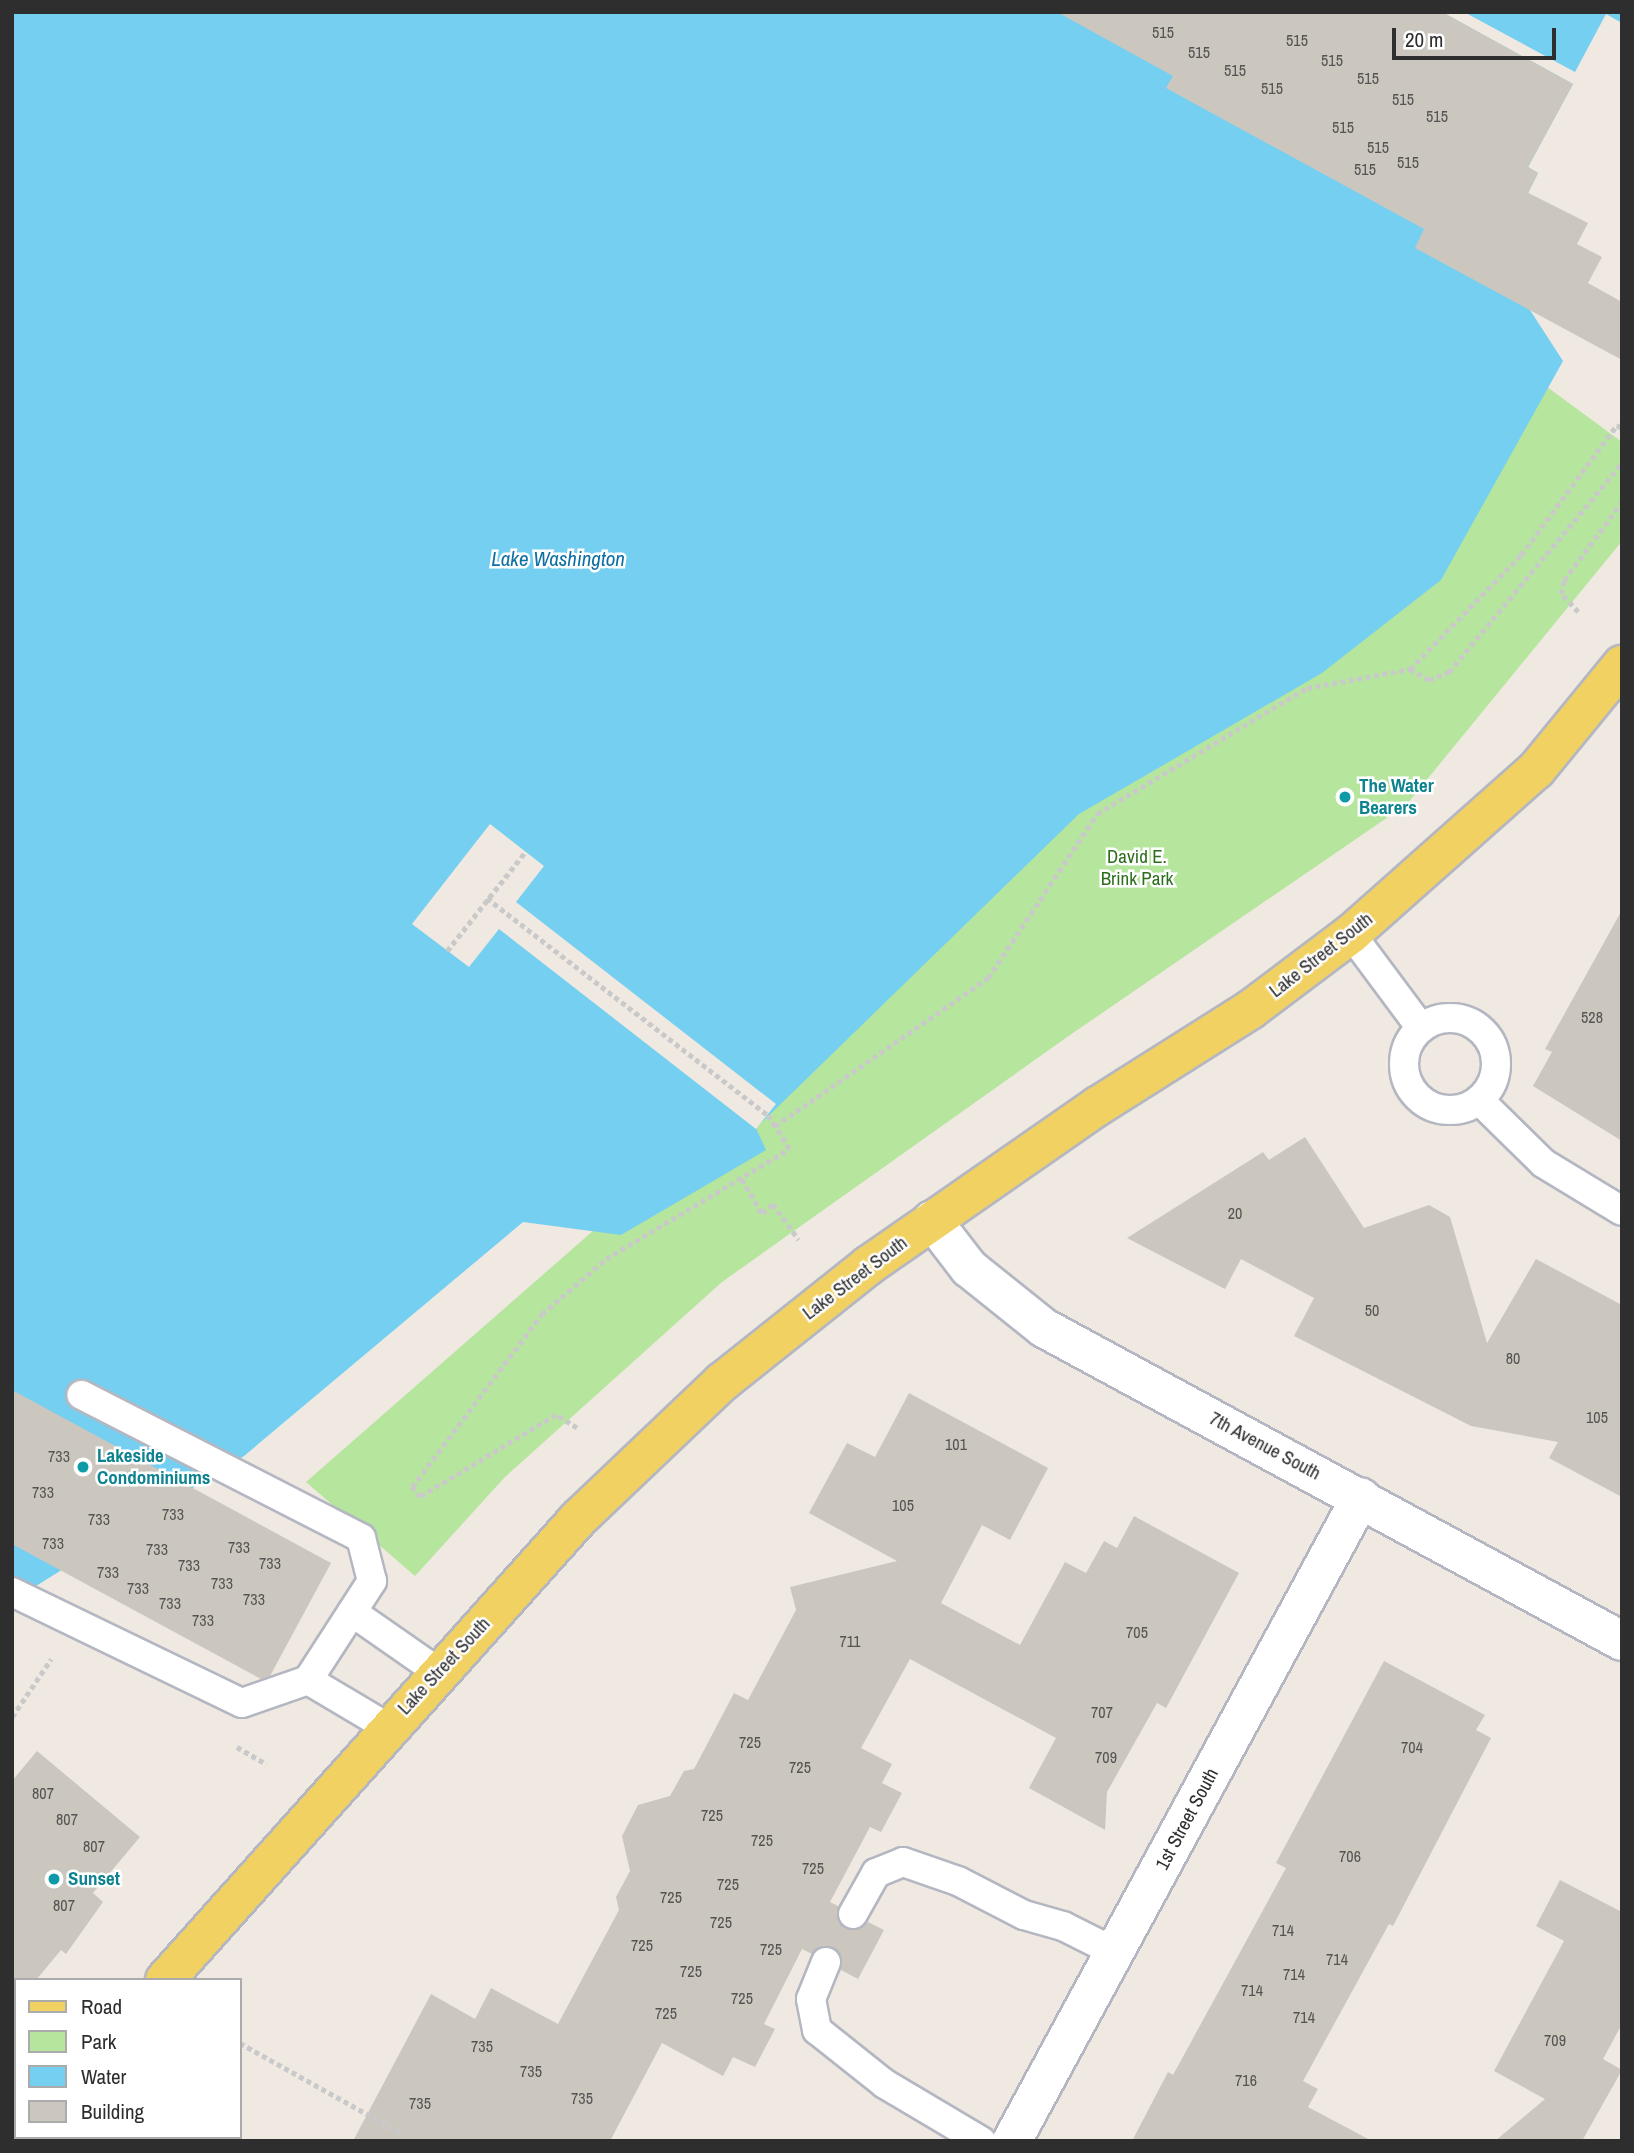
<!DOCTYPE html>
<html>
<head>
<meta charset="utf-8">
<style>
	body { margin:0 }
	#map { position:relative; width:1634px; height:2153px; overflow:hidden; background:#efe9e1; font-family:"Archivo Narrow",sans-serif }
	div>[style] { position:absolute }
	.green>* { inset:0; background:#b6e59e }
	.water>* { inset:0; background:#75cff0 }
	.pier>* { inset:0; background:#efe9e1 }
	.building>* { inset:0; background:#cbc7bf }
	.path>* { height:4.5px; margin-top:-2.25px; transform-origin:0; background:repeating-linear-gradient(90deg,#c9c9c9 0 5px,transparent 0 8.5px) }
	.roads { filter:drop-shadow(2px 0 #b4b7c1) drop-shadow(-2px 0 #b4b7c1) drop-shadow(0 2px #b4b7c1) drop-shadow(0 -2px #b4b7c1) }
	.lane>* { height:28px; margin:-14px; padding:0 14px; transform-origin:14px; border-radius:14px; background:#fff }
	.lane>.ring { margin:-14px; padding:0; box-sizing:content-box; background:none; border:28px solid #fff; border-radius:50% }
	.street>* { height:38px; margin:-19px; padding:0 19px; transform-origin:19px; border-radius:19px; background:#fff }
	.primary>* { height:38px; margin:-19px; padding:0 19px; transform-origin:19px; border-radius:19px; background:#f2d163 }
	.dots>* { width:19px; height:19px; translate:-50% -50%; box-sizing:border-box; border:4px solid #fff; border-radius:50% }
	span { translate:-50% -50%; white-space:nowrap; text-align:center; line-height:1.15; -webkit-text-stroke:5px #fff; paint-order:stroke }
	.number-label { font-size:16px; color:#555452 }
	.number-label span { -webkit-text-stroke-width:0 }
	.culture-label { font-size:19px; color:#0d838f; font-weight:700 }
	.left { translate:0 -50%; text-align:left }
	.park-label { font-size:19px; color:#2c6e1b }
	.street-label { font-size:19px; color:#2e2e2e }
	.water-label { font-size:21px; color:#0d6fa3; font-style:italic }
	.frame { position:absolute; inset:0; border:14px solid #2e2e2e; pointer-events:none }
	.legend { position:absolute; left:14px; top:1978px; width:228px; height:161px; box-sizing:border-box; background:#fff; border:2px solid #ababab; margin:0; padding:9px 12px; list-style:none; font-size:21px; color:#2e2e2e }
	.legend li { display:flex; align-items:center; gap:14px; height:35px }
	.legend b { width:35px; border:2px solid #ababab }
	.scale { position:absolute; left:1392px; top:28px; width:164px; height:32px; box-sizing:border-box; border:4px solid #2e2e2e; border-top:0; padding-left:9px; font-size:21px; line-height:24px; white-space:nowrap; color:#2e2e2e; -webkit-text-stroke:5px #fff; paint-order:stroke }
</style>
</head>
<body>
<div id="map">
	<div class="green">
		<div style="clip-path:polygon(1543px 384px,1622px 442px,1622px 541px,1407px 804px,1070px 1035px,722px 1282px,505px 1477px,415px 1576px,306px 1482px,938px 929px)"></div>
	</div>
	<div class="water">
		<div style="clip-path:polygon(12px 12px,1622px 12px,1622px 152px,1530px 310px,1563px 361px,1441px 580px,1322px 673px,1079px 814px,756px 1128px,766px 1150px,621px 1235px,523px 1222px,244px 1456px,12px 1601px)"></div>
	</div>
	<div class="pier">
		<div style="clip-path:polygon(1442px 12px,1464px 12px,1575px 72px,1606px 14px,1622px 23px,1622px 159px,1585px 222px,1528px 193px,1538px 173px,1528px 167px,1573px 84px)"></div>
		<div style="clip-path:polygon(490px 824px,544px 866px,516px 902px,776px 1104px,756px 1129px,499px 929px,469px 967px,412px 924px)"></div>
	</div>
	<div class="building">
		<div style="clip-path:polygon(1057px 12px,1442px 12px,1573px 84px,1528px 167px,1538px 173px,1528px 193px,1588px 223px,1577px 244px,1602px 257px,1588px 283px,1622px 302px,1622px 360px,1415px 248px,1424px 229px,1166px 88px,1173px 76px)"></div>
		<div style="clip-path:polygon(1622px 910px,1622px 1141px,1533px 1086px,1552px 1052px,1545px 1049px)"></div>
		<div style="clip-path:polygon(1305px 1137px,1364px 1228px,1429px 1205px,1450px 1217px,1487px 1343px,1536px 1259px,1622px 1305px,1622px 1497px,1549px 1458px,1558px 1442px,1471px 1426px,1294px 1336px,1314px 1298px,1241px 1259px,1225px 1289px,1127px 1238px,1263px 1152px,1269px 1160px)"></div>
		<div style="clip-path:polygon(12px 1390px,331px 1563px,270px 1676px,261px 1679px,12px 1544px)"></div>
		<div style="clip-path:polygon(909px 1393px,1048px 1468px,1010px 1540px,982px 1525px,941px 1603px,1020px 1645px,1065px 1562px,1086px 1573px,1104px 1541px,1117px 1548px,1134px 1516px,1239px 1573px,1166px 1708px,1157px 1703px,1107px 1792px,1105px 1830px,1029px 1788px,1056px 1738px,910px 1659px,861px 1748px,892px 1764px,882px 1783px,902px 1793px,881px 1832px,870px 1827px,830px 1902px,838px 1906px,838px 1922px,845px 1929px,861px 1929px,868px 1922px,884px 1930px,858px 1979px,841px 1970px,842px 1959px,833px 1947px,823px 1946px,812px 1954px,802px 1949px,764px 2024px,775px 2029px,755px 2067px,733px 2057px,723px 2076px,662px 2043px,610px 2141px,353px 2141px,431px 1994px,475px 2019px,491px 1988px,558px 2024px,619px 1910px,616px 1897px,630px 1871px,622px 1836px,638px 1805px,670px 1796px,684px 1771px,694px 1769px,734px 1693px,748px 1700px,796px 1610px,790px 1587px,897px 1561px,809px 1513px,847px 1443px,875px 1457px)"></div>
		<div style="clip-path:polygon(1384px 1661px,1485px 1715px,1476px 1730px,1491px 1738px,1393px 1926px,1389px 1924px,1303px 2081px,1318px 2089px,1308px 2107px,1372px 2141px,1132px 2141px,1168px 2072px,1173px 2075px,1286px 1868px,1276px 1863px)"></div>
		<div style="clip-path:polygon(37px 1751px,140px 1837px,93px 1893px,103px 1902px,66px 1954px,61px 1950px,36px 1980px,16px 1980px,12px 2008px,12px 1781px)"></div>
		<div style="clip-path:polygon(1560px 1880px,1622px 1912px,1622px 2024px,1603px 2059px,1622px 2070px,1582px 2141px,1495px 2141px,1545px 2099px,1494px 2071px,1564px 1941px,1536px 1926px)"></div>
	</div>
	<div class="path">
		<div style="left:1578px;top:612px;width:25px;rotate:-133deg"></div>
		<div style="left:1561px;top:594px;width:14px;rotate:-78deg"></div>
		<div style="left:1564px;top:580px;width:97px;rotate:-53.4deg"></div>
		<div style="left:1410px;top:669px;width:22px;rotate:30deg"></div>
		<div style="left:1429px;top:680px;width:22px;rotate:-22deg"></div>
		<div style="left:1449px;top:672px;width:271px;rotate:-50.4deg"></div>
		<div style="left:487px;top:898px;width:355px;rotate:37.7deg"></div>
		<div style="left:768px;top:1115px;width:13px;rotate:58deg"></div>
		<div style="left:447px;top:951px;width:127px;rotate:-51.7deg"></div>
		<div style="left:742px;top:1179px;width:39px;rotate:60deg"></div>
		<div style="left:762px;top:1213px;width:14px;rotate:-39deg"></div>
		<div style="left:773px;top:1204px;width:44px;rotate:54.2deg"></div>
		<div style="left:577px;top:1428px;width:25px;rotate:-148deg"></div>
		<div style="left:556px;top:1415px;width:159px;rotate:148.9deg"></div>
		<div style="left:420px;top:1497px;width:13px;rotate:-129deg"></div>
		<div style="left:412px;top:1487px;width:216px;rotate:-53.1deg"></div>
		<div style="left:542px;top:1314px;width:84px;rotate:-40.7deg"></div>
		<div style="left:606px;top:1259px;width:214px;rotate:-31deg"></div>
		<div style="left:789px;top:1149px;width:27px;rotate:-121deg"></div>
		<div style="left:775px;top:1126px;width:259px;rotate:-34.8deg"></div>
		<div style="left:988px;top:978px;width:197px;rotate:-56.4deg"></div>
		<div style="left:1097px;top:814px;width:245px;rotate:-31deg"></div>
		<div style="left:1307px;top:688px;width:105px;rotate:-10.5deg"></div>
		<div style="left:1410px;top:669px;width:159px;rotate:-45.8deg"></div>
		<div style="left:1521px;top:555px;width:162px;rotate:-53.6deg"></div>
		<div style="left:1617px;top:425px;width:6px;rotate:31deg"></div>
		<div style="left:12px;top:1717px;width:70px;rotate:-56.1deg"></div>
		<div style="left:237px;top:1747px;width:34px;rotate:30deg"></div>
		<div style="left:240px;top:2043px;width:184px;rotate:29.2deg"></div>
	</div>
	<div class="roads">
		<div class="lane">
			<div style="left:1351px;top:934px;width:117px;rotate:53.3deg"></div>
			<div class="ring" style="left:1404px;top:1018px;width:64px;height:64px"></div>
			<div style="left:1479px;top:1100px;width:90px;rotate:44.5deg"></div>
			<div style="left:1543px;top:1163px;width:92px;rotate:31.3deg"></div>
			<div style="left:12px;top:1592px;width:255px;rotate:25.8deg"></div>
			<div style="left:242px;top:1703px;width:70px;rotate:-19.2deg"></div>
			<div style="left:308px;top:1680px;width:118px;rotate:-57.1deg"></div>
			<div style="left:372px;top:1581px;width:44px;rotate:-104.3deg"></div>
			<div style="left:361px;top:1538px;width:314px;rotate:-152.9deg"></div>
			<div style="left:352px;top:1612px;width:105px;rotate:34.9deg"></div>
			<div style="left:308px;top:1680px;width:92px;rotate:30.7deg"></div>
			<div style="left:853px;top:1914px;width:47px;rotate:-60.7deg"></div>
			<div style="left:876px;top:1873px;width:29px;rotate:-22deg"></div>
			<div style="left:903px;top:1862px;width:58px;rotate:19.1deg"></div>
			<div style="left:958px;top:1881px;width:74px;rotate:27.3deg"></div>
			<div style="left:1024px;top:1915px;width:41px;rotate:15.8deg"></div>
			<div style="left:1063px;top:1926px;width:58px;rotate:26.6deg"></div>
			<div style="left:826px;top:1962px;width:40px;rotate:112deg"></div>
			<div style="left:811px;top:1999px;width:32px;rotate:79deg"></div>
			<div style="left:817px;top:2030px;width:87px;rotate:38.5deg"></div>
			<div style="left:885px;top:2084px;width:112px;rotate:30.7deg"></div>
		</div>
		<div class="street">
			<div style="left:932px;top:1220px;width:61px;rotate:52.4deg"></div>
			<div style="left:969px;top:1268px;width:96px;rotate:38.7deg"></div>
			<div style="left:1044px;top:1328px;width:657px;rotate:28.44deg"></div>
			<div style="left:1012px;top:2141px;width:732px;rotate:-61.55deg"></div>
		</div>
		<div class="primary">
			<div style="left:165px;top:1980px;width:619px;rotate:-48.14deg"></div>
			<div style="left:578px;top:1519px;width:199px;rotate:-43.6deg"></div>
			<div style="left:722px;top:1382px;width:188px;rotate:-38.5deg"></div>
			<div style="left:869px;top:1265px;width:279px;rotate:-34.8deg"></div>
			<div style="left:1098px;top:1106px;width:180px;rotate:-32.3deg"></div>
			<div style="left:1250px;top:1010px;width:126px;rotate:-37deg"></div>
			<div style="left:1351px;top:934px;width:247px;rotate:-41.6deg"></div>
			<div style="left:1536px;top:770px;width:136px;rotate:-50.7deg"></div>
			<div style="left:41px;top:2141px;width:4px;rotate:-63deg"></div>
		</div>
	</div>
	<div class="dots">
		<div style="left:1345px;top:797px;background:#0f9aa8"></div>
		<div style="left:83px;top:1467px;background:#0f9aa8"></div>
		<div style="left:54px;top:1879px;background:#0f9aa8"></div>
	</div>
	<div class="number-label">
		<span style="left:1163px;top:32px">515</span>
		<span style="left:1297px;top:40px">515</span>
		<span style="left:1199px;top:52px">515</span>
		<span style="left:1332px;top:60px">515</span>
		<span style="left:1235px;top:70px">515</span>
		<span style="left:1368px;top:78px">515</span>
		<span style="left:1272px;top:88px">515</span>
		<span style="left:1403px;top:99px">515</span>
		<span style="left:1437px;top:116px">515</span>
		<span style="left:1343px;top:127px">515</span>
		<span style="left:1378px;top:147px">515</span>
		<span style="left:1408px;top:162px">515</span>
		<span style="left:1365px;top:169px">515</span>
		<span style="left:1592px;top:1017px">528</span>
		<span style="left:1235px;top:1213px">20</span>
		<span style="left:1372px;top:1310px">50</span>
		<span style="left:1513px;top:1358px">80</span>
		<span style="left:1597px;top:1417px">105</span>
		<span style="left:956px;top:1444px">101</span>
		<span style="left:59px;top:1456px">733</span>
		<span style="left:43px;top:1492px">733</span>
		<span style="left:903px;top:1505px">105</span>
		<span style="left:173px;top:1514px">733</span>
		<span style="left:99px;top:1519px">733</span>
		<span style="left:53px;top:1543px">733</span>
		<span style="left:239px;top:1547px">733</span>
		<span style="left:157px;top:1549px">733</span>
		<span style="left:270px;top:1563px">733</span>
		<span style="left:189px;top:1565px">733</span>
		<span style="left:108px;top:1572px">733</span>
		<span style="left:222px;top:1583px">733</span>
		<span style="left:138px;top:1588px">733</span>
		<span style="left:254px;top:1599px">733</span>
		<span style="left:170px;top:1603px">733</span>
		<span style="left:203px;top:1620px">733</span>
		<span style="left:1137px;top:1632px">705</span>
		<span style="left:850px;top:1641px">711</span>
		<span style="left:1102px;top:1712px">707</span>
		<span style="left:750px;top:1742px">725</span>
		<span style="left:1412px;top:1747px">704</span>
		<span style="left:1106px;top:1757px">709</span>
		<span style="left:800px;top:1767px">725</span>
		<span style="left:43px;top:1793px">807</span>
		<span style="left:712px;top:1815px">725</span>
		<span style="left:67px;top:1819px">807</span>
		<span style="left:762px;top:1840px">725</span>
		<span style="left:94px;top:1846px">807</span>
		<span style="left:1350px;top:1856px">706</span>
		<span style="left:813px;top:1868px">725</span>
		<span style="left:728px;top:1884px">725</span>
		<span style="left:671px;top:1897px">725</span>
		<span style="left:64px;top:1905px">807</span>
		<span style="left:721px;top:1922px">725</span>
		<span style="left:1283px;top:1930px">714</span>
		<span style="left:642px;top:1945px">725</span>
		<span style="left:771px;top:1949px">725</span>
		<span style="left:1337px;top:1959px">714</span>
		<span style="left:691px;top:1971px">725</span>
		<span style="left:1294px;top:1974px">714</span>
		<span style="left:1252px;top:1990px">714</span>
		<span style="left:742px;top:1998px">725</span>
		<span style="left:666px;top:2013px">725</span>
		<span style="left:1304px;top:2017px">714</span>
		<span style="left:1555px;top:2040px">709</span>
		<span style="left:482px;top:2046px">735</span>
		<span style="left:531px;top:2071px">735</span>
		<span style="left:1246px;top:2080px">716</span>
		<span style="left:582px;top:2098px">735</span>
		<span style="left:420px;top:2103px">735</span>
	</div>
	<div class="culture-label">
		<span class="left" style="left:1359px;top:797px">The Water<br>Bearers</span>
		<span class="left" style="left:97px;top:1467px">Lakeside<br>Condominiums</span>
		<span class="left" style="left:68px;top:1879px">Sunset</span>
	</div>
	<div class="park-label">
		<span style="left:1137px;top:868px">David E.<br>Brink Park</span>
	</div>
	<div class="street-label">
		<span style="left:1321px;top:955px;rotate:-38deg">Lake Street South</span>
		<span style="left:855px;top:1278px;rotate:-37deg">Lake Street South</span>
		<span style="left:1265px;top:1446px;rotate:28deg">7th Avenue South</span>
		<span style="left:444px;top:1666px;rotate:-47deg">Lake Street South</span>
		<span style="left:1187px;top:1819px;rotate:-62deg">1st Street South</span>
	</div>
	<div class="water-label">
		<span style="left:558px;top:559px">Lake Washington</span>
	</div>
	<div class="frame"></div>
	<ul class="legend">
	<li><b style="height:9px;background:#f2d163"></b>Road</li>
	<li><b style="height:19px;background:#b6e59e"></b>Park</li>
	<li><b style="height:19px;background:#75cff0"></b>Water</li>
	<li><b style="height:19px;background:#cbc7bf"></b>Building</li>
	</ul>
	<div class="scale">20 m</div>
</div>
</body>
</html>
